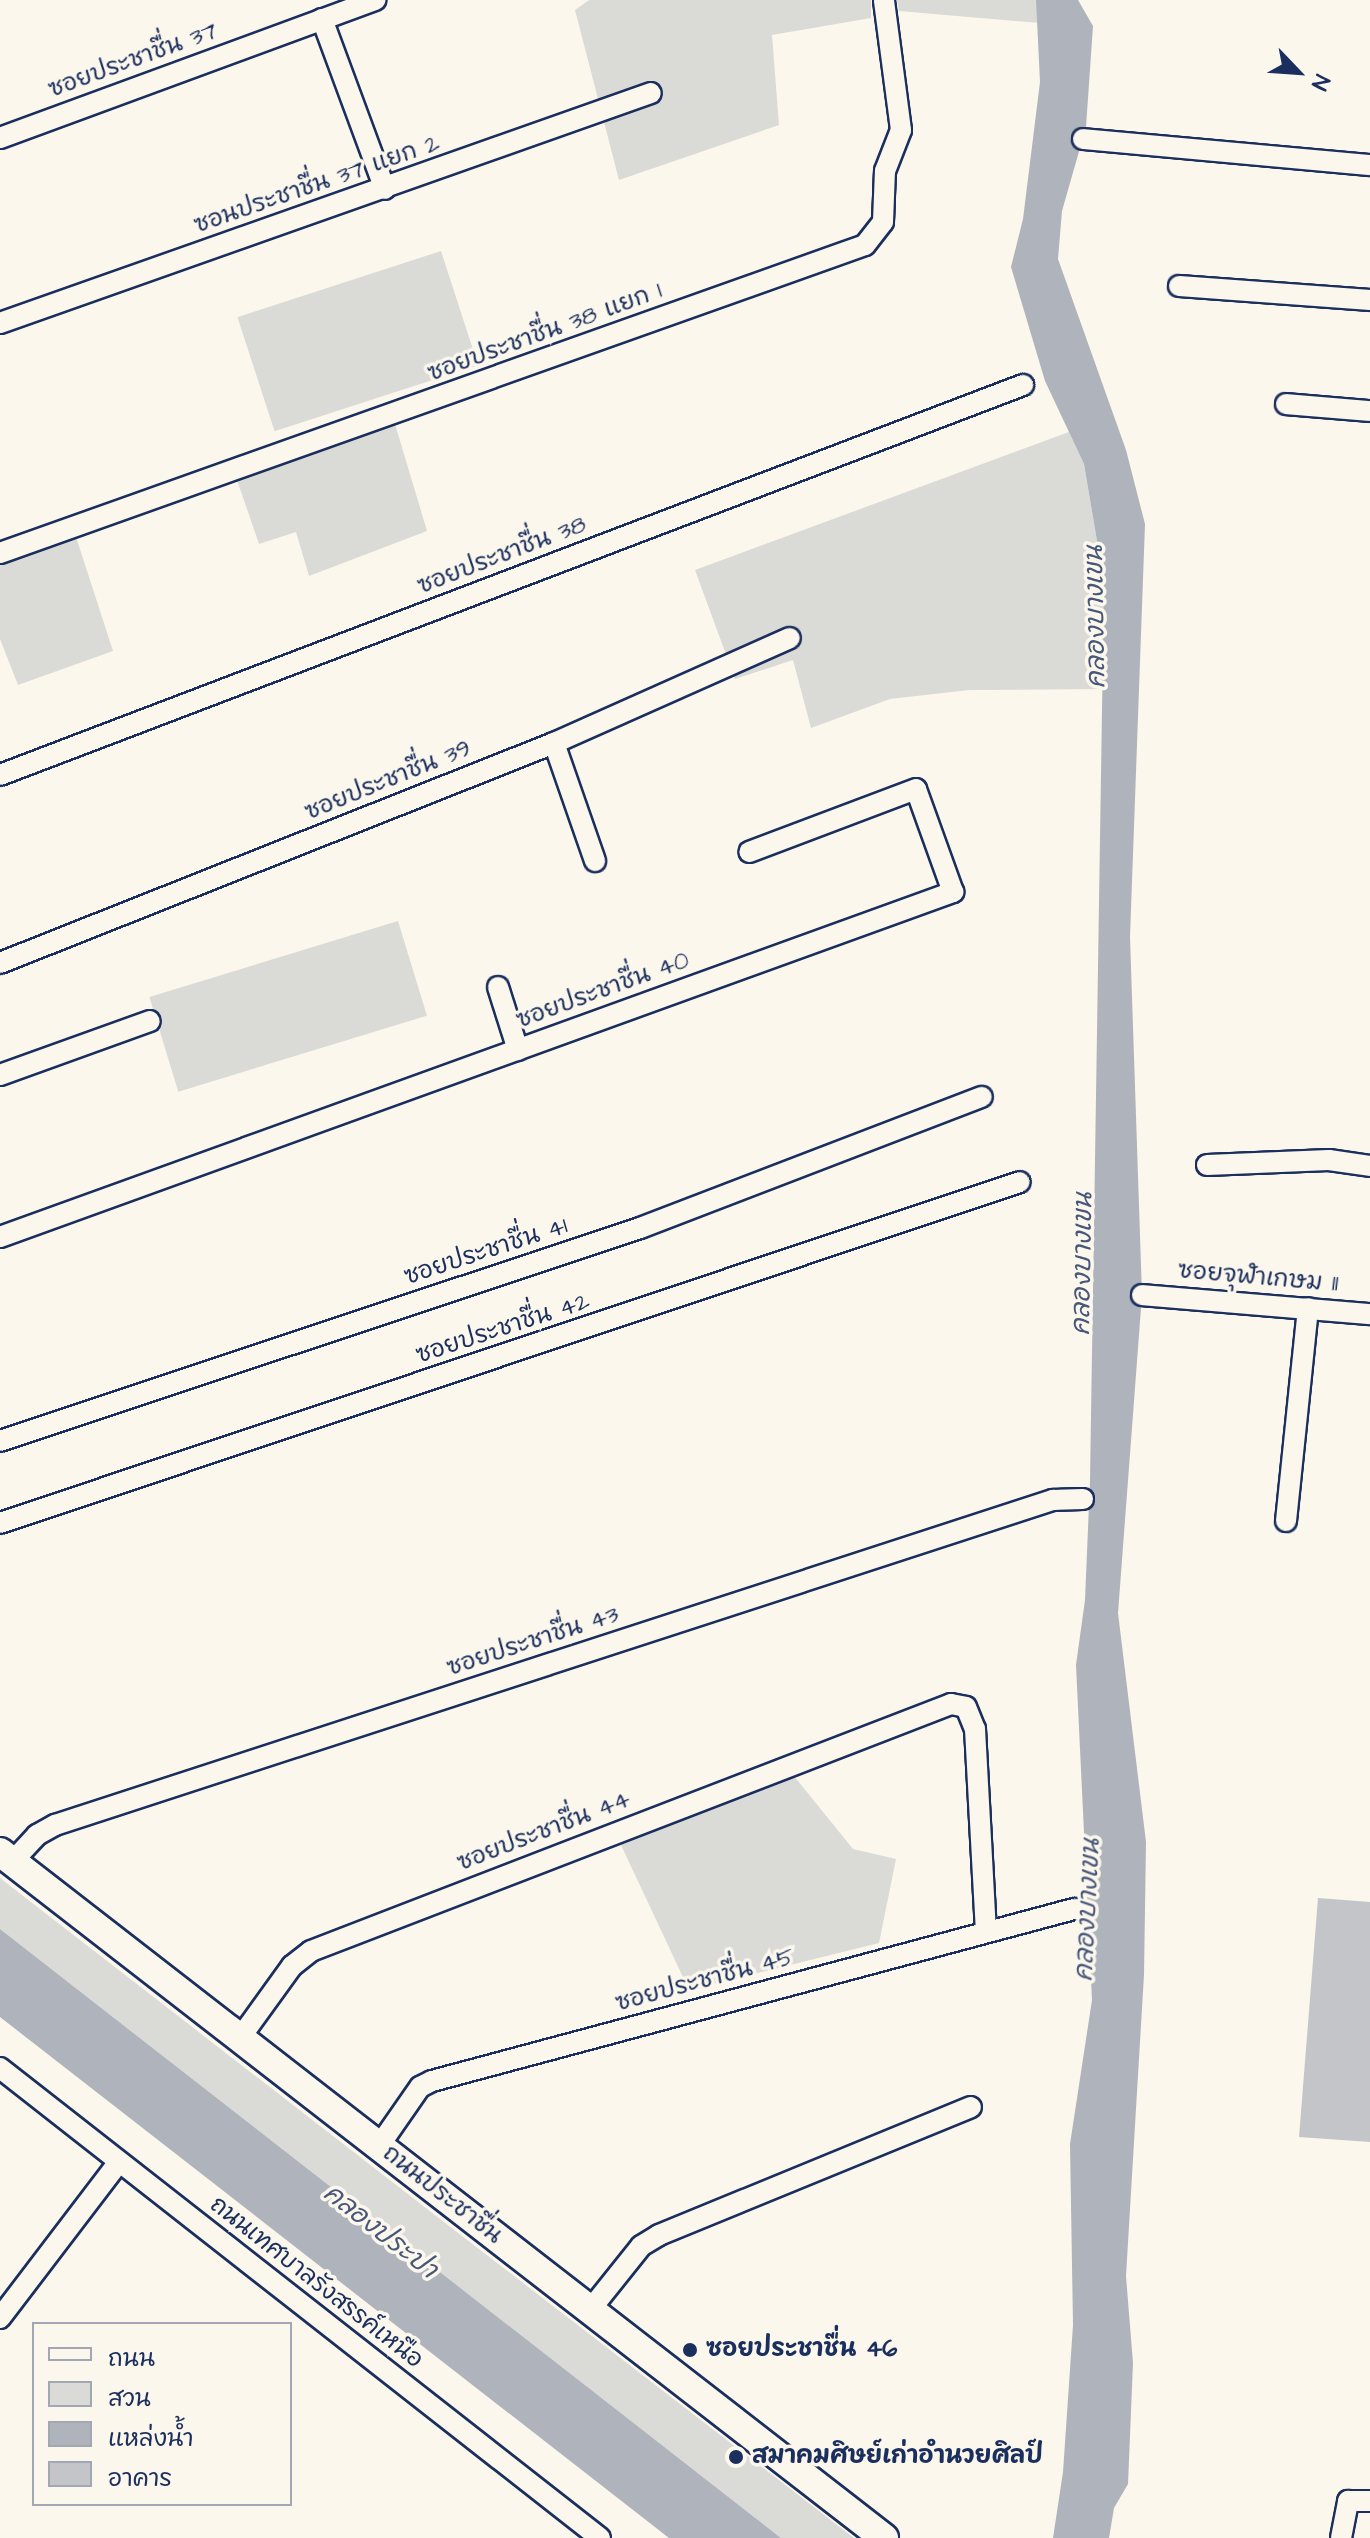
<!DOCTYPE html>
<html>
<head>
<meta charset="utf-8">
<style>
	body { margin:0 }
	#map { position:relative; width:1370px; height:2538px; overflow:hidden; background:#fbf7ec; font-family:"Architects Daughter","Playpen Sans Thai",sans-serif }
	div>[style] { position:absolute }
	.green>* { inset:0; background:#dadad7; transform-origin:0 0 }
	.water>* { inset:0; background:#afb3bb }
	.building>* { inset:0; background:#c3c5c9 }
	.roads { filter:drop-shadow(2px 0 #1b2f5e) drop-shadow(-2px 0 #1b2f5e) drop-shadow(0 2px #1b2f5e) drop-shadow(0 -2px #1b2f5e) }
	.street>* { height:20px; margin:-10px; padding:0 10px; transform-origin:10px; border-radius:10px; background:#fbf7ec }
	.secondary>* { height:28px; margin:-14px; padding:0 14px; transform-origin:14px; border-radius:14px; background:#fbf7ec }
	.dots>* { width:22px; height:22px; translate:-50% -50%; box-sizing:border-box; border:4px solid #fbf7ec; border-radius:50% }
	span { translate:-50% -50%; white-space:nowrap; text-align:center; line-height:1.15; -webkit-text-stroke:7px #fbf7ec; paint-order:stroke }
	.street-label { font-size:24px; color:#1b2f5e }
	.poi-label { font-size:24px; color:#1b2f5e; font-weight:700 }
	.left { translate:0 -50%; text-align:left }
	.water-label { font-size:26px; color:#47577a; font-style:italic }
	.legend { position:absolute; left:32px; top:2322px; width:260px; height:184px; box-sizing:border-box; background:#fbf7ec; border:2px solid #a1a7b3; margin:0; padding:10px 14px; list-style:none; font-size:24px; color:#1b2f5e }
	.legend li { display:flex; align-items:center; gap:16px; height:40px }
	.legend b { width:40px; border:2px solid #a1a7b3 }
	.north { position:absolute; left:1258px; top:32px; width:80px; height:80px; -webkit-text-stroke:6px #fbf7ec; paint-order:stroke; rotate:115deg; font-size:22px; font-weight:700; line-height:32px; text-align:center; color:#1b2f5e }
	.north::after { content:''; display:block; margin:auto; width:28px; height:36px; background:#1b2f5e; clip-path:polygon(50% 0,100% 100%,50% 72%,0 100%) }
</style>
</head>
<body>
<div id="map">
	<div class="green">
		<div style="clip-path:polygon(589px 0,871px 0,871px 18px,772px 35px,779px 125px,619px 180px,575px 10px)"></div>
		<div style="clip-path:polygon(897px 0,1036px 0,1040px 23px,899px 11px)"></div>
		<div style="left:441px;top:251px;width:120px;height:214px;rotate:72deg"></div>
		<div style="clip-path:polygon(395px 424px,427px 531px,309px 576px,296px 532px,259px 544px,237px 480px)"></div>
		<div style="clip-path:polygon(1069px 432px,1084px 464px,1104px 582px,1104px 689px,969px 690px,890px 699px,811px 728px,793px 660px,735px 679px,695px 570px)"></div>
		<div style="clip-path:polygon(76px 537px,113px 651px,18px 685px,0 639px,0 562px)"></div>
		<div style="left:398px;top:921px;width:99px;height:260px;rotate:73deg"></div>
		<div style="clip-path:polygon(794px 1776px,853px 1849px,896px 1859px,879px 1943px,689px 1990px,621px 1845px)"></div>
		<div style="clip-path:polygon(0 1878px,431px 2212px,854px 2538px,781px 2538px,0 1929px)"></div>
	</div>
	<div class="water">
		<div style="clip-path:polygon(1036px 0,1078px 0,1093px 26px,1086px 127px,1062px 211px,1058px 259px,1126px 450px,1145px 524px,1130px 937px,1142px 1295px,1118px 1613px,1146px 1842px,1144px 1975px,1126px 2276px,1133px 2363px,1128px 2484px,1114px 2508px,1109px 2538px,1053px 2538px,1063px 2472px,1073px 2325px,1070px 2144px,1092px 2000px,1076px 1665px,1085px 1600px,1090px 1481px,1104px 582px,1084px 464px,1045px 381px,1011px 267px,1023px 219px,1040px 82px)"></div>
		<div style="clip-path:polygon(0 1929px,781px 2538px,669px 2538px,0 2017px)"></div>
	</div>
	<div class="building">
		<div style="clip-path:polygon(1318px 1898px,1370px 1902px,1370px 2142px,1299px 2137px)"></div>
	</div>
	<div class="roads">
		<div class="street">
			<div style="left:322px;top:19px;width:181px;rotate:69.7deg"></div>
			<div style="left:0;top:138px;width:400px;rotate:-20.2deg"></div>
			<div style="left:1083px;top:139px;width:288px;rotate:5.2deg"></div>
			<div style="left:1179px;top:286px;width:192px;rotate:4.2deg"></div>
			<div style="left:0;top:323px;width:690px;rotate:-19.46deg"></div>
			<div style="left:1286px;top:404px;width:84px;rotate:4.8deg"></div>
			<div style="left:0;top:553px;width:918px;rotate:-19.6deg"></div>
			<div style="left:865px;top:245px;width:29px;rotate:-52deg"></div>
			<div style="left:883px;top:222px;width:51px;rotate:-87.8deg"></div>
			<div style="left:885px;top:171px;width:44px;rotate:-68.7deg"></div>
			<div style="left:901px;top:130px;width:131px;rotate:-97.5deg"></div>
			<div style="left:554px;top:743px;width:125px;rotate:70.8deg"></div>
			<div style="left:0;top:775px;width:1095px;rotate:-20.87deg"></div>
			<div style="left:0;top:963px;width:596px;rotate:-21.66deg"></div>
			<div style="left:554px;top:743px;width:258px;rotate:-24deg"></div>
			<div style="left:498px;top:987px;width:66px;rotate:72.4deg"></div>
			<div style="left:0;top:1075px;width:159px;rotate:-19.8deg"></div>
			<div style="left:1207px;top:1165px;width:122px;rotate:-2.3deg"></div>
			<div style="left:1329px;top:1160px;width:41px;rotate:8.3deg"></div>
			<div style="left:0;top:1237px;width:1014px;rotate:-19.9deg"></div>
			<div style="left:953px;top:892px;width:109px;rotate:-109.8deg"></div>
			<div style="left:916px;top:789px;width:178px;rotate:159.3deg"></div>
			<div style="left:1142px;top:1295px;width:229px;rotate:4.8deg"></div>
			<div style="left:0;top:1441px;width:675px;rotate:-18.41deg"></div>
			<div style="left:640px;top:1228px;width:366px;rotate:-21deg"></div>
			<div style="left:1286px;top:1521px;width:214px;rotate:-84.1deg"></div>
			<div style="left:0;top:1523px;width:1075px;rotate:-18.49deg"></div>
			<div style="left:12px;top:1862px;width:37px;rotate:-47deg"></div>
			<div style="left:37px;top:1835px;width:21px;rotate:-29deg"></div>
			<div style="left:55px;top:1825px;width:1050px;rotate:-18.04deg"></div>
			<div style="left:1053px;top:1500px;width:30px;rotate:-2deg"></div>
			<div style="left:240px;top:2038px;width:89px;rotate:-54.2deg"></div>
			<div style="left:292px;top:1966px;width:24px;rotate:-38deg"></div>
			<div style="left:311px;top:1951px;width:686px;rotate:-21.1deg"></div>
			<div style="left:951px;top:1704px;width:15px;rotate:11deg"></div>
			<div style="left:966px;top:1707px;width:24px;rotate:68deg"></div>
			<div style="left:975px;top:1729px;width:203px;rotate:86.9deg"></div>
			<div style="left:0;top:2068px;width:762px;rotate:38.07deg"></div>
			<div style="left:379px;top:2146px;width:72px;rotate:-55.2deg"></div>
			<div style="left:420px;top:2087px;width:13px;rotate:-27deg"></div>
			<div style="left:432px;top:2081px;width:665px;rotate:-15deg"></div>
			<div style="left:590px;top:2310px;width:82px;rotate:-51.4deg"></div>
			<div style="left:641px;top:2246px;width:21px;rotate:-31deg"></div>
			<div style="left:659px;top:2235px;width:337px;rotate:-22.3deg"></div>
			<div style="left:0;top:2318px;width:196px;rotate:-52.7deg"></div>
			<div style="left:1341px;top:2538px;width:38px;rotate:-79deg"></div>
			<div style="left:1348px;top:2501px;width:22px"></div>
		</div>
		<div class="secondary">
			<div style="left:0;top:1852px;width:1119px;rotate:37.81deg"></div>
		</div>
	</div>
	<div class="dots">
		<div style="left:690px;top:2350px;background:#1b2f5e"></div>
		<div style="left:736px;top:2457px;background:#1b2f5e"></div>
	</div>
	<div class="street-label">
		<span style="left:133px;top:61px;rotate:-20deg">ซอยประชาชื่น 37</span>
		<span style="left:317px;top:185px;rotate:-19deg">ซอนประชาชื่น 37 แยก 2</span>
		<span style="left:545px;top:333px;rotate:-20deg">ซอยประชาชื่น 38 แยก 1</span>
		<span style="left:502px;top:556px;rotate:-21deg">ซอยประชาชื่น 38</span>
		<span style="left:388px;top:781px;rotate:-22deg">ซอยประชาชื่น 39</span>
		<span style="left:603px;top:991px;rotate:-20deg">ซอยประชาชื่น 40</span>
		<span style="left:486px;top:1252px;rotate:-18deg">ซอยประชาชื่น 41</span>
		<span style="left:1258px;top:1278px;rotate:5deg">ซอยจุฬาเกษม 11</span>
		<span style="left:503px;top:1329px;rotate:-18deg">ซอยประชาชื่น 42</span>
		<span style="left:533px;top:1642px;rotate:-18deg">ซอยประชาชื่น 43</span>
		<span style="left:544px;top:1832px;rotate:-21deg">ซอยประชาชื่น 44</span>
		<span style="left:705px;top:1981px;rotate:-15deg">ซอยประชาชื่น 45</span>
		<span style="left:442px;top:2195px;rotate:38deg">ถนนประชาชื่น</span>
		<span style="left:316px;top:2283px;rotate:38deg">ถนนเทศบาลรังสรรค์เหนือ</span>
	</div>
	<div class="poi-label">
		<span class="left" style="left:706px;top:2350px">ซอยประชาชื่น 46</span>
		<span class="left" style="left:752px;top:2457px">สมาคมศิษย์เก่าอํานวยศิลป์</span>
	</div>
	<div class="water-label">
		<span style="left:1096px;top:617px;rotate:-91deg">คลองบางเขน</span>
		<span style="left:1083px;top:1264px;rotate:-89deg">คลองบางเขน</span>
		<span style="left:1088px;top:1910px;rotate:-87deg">คลองบางเขน</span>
		<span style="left:380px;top:2232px;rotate:38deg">คลองประปา</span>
	</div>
	<ul class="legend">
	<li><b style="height:10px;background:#fbf7ec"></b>ถนน</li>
	<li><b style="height:22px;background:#dadad7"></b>สวน</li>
	<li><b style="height:22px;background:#afb3bb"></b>แหล่งน้ำ</li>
	<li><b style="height:22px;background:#c3c5c9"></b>อาคาร</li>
	</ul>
	<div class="north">N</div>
</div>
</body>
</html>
